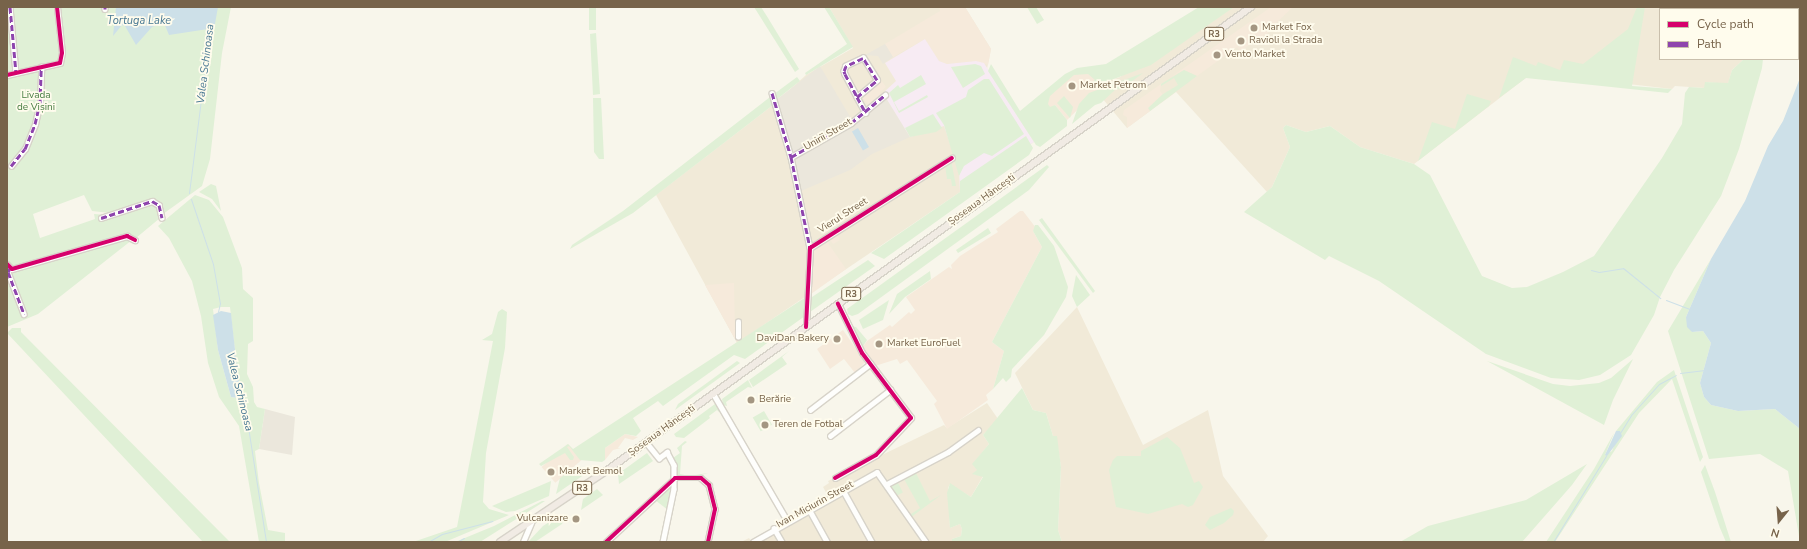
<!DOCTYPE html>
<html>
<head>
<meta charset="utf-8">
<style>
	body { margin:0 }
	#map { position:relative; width:1807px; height:549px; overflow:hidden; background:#f8f6eb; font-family:"Nunito Sans",sans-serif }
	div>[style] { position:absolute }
	.residential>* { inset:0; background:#f1ead8 }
	.commercial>* { inset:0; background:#f6eadb; transform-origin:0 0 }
	.industrial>* { inset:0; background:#ebe7dc }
	.education>* { inset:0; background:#f7ebf3 }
	.green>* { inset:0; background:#e0f0d6; transform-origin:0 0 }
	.water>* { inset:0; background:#cde0e8; transform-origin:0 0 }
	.stream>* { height:1px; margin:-0.5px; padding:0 0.5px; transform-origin:0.5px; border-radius:0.5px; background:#cde0e8 }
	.roads { filter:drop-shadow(1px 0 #d7d3c9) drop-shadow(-1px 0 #d7d3c9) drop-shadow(0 1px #d7d3c9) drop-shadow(0 -1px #d7d3c9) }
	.minor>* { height:4.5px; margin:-2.25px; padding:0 2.25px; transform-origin:2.25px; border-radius:2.25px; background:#fefefc }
	.highway>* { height:6px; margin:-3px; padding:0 3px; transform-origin:3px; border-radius:3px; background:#f1ebe4 }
	.quiet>* { height:3px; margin-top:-1.5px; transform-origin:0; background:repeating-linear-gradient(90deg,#8e44ad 0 6px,transparent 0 9px) }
	.cycleway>* { height:4px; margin:-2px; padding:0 2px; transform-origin:2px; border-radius:2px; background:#d6006c }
	.dots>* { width:11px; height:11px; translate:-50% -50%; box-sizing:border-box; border:2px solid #fffced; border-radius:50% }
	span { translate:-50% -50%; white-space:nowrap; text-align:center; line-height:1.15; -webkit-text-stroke:3.5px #fffced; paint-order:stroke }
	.shield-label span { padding:1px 3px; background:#fffced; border:1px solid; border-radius:3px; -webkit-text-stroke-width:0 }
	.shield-label { font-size:9px; color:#77634a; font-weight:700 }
	.poi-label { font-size:10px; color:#77634a }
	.left { translate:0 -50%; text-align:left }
	.right { translate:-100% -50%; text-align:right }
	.park-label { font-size:10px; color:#477d42 }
	.street-label { font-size:10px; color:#77634a }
	.water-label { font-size:11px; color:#467692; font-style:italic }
	.frame { position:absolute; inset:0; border:8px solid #77634a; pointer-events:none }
	.legend { position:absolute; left:1659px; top:8px; width:140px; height:52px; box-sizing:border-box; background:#fffced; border:1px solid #c9bfac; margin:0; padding:5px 7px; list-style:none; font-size:12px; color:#77634a }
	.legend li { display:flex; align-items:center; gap:8px; height:20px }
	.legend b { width:20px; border:1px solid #c9bfac }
	.north { position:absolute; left:1759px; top:501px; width:40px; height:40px; -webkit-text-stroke:3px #fffced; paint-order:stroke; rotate:197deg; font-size:11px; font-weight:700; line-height:16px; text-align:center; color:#77634a }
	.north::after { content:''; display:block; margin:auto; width:14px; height:18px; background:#77634a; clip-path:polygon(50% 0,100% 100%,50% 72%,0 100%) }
</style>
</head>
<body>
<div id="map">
	<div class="residential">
		<div style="clip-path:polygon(829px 7px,965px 7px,991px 49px,987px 69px,1034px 142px,737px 343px,656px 195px,773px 105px,806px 75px,853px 48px)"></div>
		<div style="clip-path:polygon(1219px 7px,1764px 7px,1660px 9px,1660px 59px,1744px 59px,1732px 70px,1728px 84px,1705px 82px,1705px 88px,1675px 86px,1672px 89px,1532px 73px,1414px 164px,1360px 147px,1330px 126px,1306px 132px,1286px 125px,1283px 128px,1290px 147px,1272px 187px,1267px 192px,1176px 92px,1127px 128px,1097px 92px,1106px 82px,1120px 77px)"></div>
		<div style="clip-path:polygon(1077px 307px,1143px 445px,1208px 410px,1223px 476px,1268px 536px,1263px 542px,1062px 542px,1058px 530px,1061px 467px,1056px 436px,1053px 436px,1046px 413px,1033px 410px,1015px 373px)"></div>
		<div style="clip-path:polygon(987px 403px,998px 419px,983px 435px,989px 444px,973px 464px,978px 470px,973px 474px,983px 476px,971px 497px,950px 484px,948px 488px,950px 528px,960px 524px,962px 529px,961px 536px,952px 539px,952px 542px,741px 542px,749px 538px,751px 541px,822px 499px,822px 497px,828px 496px,823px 487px,829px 483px,828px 481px,944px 425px,947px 428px)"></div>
	</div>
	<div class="commercial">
		<div style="clip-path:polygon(939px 7px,965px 7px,991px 49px,988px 65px,976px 61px,947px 64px,939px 61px,925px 39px,893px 57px,885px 44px,940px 11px)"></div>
		<div style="clip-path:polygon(1271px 7px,1293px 7px,1275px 24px,1277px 27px,1240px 51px,1237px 47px,1197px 76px,1184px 70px,1171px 77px)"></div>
		<div style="clip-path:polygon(1094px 69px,1106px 82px,1067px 120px,1055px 105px,1048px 109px,1040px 99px,1079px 71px)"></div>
		<div style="clip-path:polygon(881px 80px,886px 87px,880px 92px,882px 95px,870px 107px,862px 97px)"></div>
		<div style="clip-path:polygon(1161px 84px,1160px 91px,1164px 96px,1149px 108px,1150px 111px,1127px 128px,1127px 117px,1123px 115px,1124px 110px)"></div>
		<div style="clip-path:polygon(1020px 211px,1023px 211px,1036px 228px,1033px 231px,1042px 247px,992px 342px,1004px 351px,993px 389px,986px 395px,988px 400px,947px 429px,934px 404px,937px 401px,907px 360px,900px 364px,897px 359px,875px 366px,862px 348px,867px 341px,890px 325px,892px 327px,909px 312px,911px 314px,915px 310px,906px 297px,949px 267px,952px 269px,951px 265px,960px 256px,998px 232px,996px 229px)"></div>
		<div style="clip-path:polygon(836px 233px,840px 240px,833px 244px,831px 241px,828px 243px,846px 269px,811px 294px,813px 250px)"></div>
		<div style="clip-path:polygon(734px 283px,735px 334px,735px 339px,705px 285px)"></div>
		<div style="clip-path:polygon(843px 330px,865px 362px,855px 373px,844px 359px,830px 369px,817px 349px)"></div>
		<div style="clip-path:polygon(625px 434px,638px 437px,633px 440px,625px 438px,618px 448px,621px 448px,613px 450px,605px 460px,605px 448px)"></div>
		<div style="left:568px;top:444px;width:21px;height:35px;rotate:49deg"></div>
	</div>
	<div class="industrial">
		<div style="clip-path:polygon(885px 44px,893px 57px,883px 64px,878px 56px,865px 55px)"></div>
		<div style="clip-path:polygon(820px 66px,852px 120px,791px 154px,776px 100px)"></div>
		<div style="clip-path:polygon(886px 97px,910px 137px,872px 154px,850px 170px,801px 191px,793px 158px,837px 134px)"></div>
		<div style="clip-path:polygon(265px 409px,295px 417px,292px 455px,259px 449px)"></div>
	</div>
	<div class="education">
		<div style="clip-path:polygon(925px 39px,939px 61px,947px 64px,976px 61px,984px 63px,1034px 142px,960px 192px,959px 170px,944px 126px,910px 137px,883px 93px,896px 81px,885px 63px)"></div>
	</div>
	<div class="green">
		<div style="clip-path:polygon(7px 7px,231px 7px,222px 53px,210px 159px,202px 186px,163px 214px,160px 205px,150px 199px,110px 213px,92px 211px,84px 195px,33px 214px,40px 238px,95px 219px,94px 214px,107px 215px,150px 203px,157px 206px,160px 218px,136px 238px,132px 236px,132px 240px,38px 314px,7px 327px)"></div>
		<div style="left:589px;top:7px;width:7px;height:23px"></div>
		<div style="clip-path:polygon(754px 7px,761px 7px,768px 18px,799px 69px,795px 72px)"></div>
		<div style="clip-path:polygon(824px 7px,829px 7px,853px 47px,806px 75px,805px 73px,847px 44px)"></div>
		<div style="clip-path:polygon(1027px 7px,1036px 7px,1044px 20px,1037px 24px)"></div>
		<div style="clip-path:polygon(1199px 7px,1234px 7px,1151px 65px,1098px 85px,1092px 82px,1095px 80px,1088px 74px,1074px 75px,1050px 96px,1048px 104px,1050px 107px,1055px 105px,1067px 120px,1067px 126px,1040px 147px,1036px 145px,988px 71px,991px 64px,1020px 111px,1065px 74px,1077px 68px,1106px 64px)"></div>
		<div style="clip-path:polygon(1637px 7px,1645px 7px,1632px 86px,1672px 89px,1668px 93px,1526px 78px,1499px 98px,1513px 57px,1536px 66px,1538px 62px,1560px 70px,1564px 60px,1583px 64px,1628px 29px)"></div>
		<div style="clip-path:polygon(596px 33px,600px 94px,593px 95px,590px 34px)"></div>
		<div style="clip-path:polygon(1744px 59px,1763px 59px,1762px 68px,1739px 149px,1721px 196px,1674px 270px,1660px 297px,1654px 315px,1631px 355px,1600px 375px,1579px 380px,1551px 378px,1486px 354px,1379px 281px,1329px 256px,1325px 260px,1244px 212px,1272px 187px,1290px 147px,1283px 128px,1286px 125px,1306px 132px,1330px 126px,1360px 147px,1414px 164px,1430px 175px,1482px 276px,1512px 288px,1527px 287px,1563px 272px,1594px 256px,1662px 158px,1682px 124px,1685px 93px,1689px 87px,1704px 88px,1705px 82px,1728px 83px,1732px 70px)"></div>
		<div style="clip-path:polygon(975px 64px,981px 66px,985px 74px,963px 88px,951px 67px)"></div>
		<div style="clip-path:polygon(1184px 70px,1197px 76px,1150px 111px,1148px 108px,1163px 94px,1178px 85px,1174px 78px,1161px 86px,1161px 84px)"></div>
		<div style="clip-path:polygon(1143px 73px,1123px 88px,1116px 89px,1101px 103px,1095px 105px,1072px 124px,1079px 104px,1089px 93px)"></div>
		<div style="clip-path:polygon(921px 75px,926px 84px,894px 102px,899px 111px,927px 95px,928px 97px,899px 113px,889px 93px,898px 85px,900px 88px)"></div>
		<div style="clip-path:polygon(797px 77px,800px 81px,776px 100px,774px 94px)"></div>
		<div style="clip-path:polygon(984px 79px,989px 79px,1024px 134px,992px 156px,984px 153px,964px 166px,959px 176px,944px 125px,936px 113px,966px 97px,968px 90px)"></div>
		<div style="clip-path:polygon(1467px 94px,1491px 101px,1489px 106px,1418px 161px,1432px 122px,1455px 129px)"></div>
		<div style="clip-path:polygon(1064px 96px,1073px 107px,1070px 118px,1057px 103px)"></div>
		<div style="clip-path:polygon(770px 97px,773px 105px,633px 213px,570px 249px,572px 245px,623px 211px)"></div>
		<div style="clip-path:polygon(593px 98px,601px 98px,604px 159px,599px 159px,594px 152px)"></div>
		<div style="clip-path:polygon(933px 114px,942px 128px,936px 132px,910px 137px,905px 128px)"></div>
		<div style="clip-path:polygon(1026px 136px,1033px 148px,1029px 155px,884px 259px,871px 253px,960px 192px,960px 181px)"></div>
		<div style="clip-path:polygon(951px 160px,956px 186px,952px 186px,951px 179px,947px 179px,945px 165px)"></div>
		<div style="clip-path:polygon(1047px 165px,1049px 167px,1029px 190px,858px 314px,852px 316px,848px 314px,847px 309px)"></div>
		<div style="clip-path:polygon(211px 184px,216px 186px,221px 211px,212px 199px,199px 192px)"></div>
		<div style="clip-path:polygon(evenodd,195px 195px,209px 200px,223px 217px,242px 268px,243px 289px,253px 298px,253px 341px,248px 344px,247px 374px,253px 387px,254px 402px,257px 407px,265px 409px,259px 449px,255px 451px,259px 483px,268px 530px,285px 533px,285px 542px,259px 542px,239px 426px,219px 397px,208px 363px,201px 316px,192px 281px,169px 238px,158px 226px,195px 195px,221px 307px,230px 307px,238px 377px,244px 399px,231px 397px,218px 350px,213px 309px,221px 307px)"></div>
		<div style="clip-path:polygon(1042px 218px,1095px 291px,1093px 293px,1039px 220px)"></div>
		<div style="clip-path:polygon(1035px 225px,1038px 225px,1054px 246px,1068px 287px,1066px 297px,1044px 335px,1012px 369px,1011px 377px,1006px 382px,1003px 378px,993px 389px,1004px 351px,992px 342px,1042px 247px,1033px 231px)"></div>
		<div style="clip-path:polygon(988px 228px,991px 233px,958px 253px,956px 250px)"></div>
		<div style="clip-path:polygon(1711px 259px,1686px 317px,1692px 332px,1703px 331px,1711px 343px,1700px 383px,1704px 397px,1711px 405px,1738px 411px,1775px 409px,1800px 429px,1800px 542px,1788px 471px,1760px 454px,1709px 459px,1668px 331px)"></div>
		<div style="clip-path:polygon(868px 260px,875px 266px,810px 312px,809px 300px,812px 297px)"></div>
		<div style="clip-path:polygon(930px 271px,931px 279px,905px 297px,889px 314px,897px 294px)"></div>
		<div style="clip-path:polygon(1076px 275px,1090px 295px,1077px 307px,1072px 296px)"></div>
		<div style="clip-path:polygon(806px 297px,805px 316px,745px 359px,734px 355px,663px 406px,658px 401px,633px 418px,641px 431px,636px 436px,625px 434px,605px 448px,605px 460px,602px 462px,580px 460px,569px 446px,567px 447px,574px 457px,573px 460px,570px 460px,565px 453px,541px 466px,539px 464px,568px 444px,573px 449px)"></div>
		<div style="clip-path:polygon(889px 300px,883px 320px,863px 329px,859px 320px)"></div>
		<div style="clip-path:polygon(502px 309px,507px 312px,505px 348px,486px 453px,483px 502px,489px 509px,509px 515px,445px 542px,413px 542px,457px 527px,493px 341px,482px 340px,492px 334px,498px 312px)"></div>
		<div style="clip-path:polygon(851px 326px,856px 327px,867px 340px,862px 348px)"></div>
		<div style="clip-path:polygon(12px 328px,21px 328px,21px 332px,230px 542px,203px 542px,7px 333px)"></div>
		<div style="clip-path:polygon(789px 351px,782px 357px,787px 364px,753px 387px,749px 380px)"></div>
		<div style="clip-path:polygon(1633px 359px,1613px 400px,1604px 425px,1487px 361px,1553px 384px,1570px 386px,1599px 383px,1611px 378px)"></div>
		<div style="clip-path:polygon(737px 361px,740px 363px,675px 410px,678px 404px)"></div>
		<div style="clip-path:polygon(1674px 370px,1703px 457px,1700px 462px,1672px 379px,1639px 413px,1555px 542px,1546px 542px,1594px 469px,1614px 433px,1605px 455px,1612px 451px,1620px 431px,1616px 431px,1657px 382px)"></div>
		<div style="clip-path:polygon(748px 380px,752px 388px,748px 387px,726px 402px,727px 406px,723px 405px,722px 399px)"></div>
		<div style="clip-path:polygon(1022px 388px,1033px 410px,1046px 413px,1053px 436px,1057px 436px,1061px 467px,1058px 530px,1062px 542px,952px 542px,952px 539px,961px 536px,962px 529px,960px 524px,950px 528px,947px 493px,950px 483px,971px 497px,983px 477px,972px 474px,977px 470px,972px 464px,989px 444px,983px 435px)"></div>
		<div style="clip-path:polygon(715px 404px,721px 410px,719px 412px,717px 410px,709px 416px,710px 418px,684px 438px,676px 437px,674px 434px)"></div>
		<div style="left:764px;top:411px;width:16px;height:13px;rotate:60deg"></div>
		<div style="clip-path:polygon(1167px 437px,1180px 448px,1194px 483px,1199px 481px,1203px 487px,1193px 505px,1188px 507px,1182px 504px,1148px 514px,1116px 507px,1109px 470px,1113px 460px,1117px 456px,1141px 456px,1141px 451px)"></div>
		<div style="clip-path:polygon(685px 441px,687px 442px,682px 446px,680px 474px,689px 476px,708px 473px,694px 477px,678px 475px,673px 458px,680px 453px,677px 448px)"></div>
		<div style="clip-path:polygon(647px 453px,653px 461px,619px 484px,618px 474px)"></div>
		<div style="clip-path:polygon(1587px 464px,1572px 485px,1522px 542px,1400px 542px,1428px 526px,1526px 500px)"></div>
		<div style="clip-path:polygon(1705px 465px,1715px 492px,1731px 542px,1726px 542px,1720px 528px,1701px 472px)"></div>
		<div style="clip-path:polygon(577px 466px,591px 470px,556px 494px,560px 478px)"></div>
		<div style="clip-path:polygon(916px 473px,930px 501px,941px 495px,910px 518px,908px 516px,920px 508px,904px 479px)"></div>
		<div style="clip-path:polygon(551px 481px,549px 496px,515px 511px,506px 512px,492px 506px)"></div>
		<div style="left:897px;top:481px;width:13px;height:8px;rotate:63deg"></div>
		<div style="clip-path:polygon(669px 488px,672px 489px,668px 510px,655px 500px)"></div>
		<div style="clip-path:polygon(597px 489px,603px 495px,581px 510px,583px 499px)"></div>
		<div style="clip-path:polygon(542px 501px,545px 501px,480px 542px,455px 542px,494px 526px)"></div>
		<div style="clip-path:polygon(1231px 508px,1234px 511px,1233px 515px,1224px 523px,1210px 530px,1205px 525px,1210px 517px)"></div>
		<div style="clip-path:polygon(557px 517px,563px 522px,562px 524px,535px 542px,528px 542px,543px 526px)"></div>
	</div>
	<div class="water">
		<div style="clip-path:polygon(116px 7px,218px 7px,211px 46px,204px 45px,208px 29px,169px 35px,164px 23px,152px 27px,136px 45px,125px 26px,122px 25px,113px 36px)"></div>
		<div style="clip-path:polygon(1800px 78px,1800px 429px,1775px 409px,1738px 411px,1711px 405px,1704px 397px,1700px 383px,1711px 343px,1703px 331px,1692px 332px,1687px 327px,1686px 317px,1711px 259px,1745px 201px,1768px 146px,1783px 121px)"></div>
		<div style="left:858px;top:128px;width:22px;height:7px;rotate:60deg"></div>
		<div style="clip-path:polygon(221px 311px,231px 313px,238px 377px,244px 399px,231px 397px,218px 350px,213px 315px)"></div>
		<div style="clip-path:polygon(1616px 431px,1620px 431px,1622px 436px,1607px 456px,1605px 455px)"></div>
	</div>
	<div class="stream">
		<div style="left:189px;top:193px;width:149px;rotate:-82.7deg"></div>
		<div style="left:191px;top:199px;width:69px;rotate:71.3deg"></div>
		<div style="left:213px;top:264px;width:40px;rotate:80deg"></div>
		<div style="left:220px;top:303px;width:9px;rotate:103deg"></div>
		<div style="left:1591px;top:270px;width:8px;rotate:14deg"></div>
		<div style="left:1599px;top:272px;width:24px;rotate:-9deg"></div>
		<div style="left:1623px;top:268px;width:48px;rotate:39deg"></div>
		<div style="left:1666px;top:300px;width:26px;rotate:21deg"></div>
		<div style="left:1680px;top:373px;width:25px;rotate:-7deg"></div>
		<div style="left:241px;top:399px;width:16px;rotate:72deg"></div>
		<div style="left:246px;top:414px;width:130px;rotate:81.1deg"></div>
		<div style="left:1620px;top:433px;width:22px;rotate:-58deg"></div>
		<div style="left:1632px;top:414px;width:40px;rotate:-48deg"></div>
		<div style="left:1659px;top:384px;width:19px;rotate:-28deg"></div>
		<div style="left:428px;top:542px;width:16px;rotate:-30deg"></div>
		<div style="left:442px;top:534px;width:52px;rotate:-14.6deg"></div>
		<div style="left:457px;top:542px;width:8px;rotate:-30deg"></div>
		<div style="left:1553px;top:542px;width:101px;rotate:-58.4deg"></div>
	</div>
	<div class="roads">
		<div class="minor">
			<div style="left:10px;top:7px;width:66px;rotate:84.8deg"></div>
			<div style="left:105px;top:7px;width:2px;rotate:90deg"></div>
			<div style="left:7px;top:75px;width:54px;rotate:-12.8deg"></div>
			<div style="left:60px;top:63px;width:10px;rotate:-79deg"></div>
			<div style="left:62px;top:53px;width:46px;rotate:-96.2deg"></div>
			<div style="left:772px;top:93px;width:67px;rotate:73.5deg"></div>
			<div style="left:791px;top:157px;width:93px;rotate:78.2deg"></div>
			<div style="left:857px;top:97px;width:26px;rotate:-40deg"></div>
			<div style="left:877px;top:80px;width:26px;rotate:-122deg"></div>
			<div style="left:863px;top:58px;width:19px;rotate:155deg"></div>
			<div style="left:846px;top:66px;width:5px;rotate:112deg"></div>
			<div style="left:844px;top:71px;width:3px;rotate:72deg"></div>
			<div style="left:845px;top:74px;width:26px;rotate:62deg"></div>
			<div style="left:857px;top:97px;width:18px;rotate:61deg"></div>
			<div style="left:791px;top:157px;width:69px;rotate:-29.5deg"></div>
			<div style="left:851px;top:123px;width:44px;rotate:-39.5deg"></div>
			<div style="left:11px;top:166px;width:22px;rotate:-51deg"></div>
			<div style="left:25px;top:149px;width:27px;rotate:-68deg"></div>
			<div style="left:35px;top:124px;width:22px;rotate:-77deg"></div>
			<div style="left:40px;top:103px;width:36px;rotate:-88deg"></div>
			<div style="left:101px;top:218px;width:54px;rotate:-18.4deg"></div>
			<div style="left:152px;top:201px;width:8px;rotate:30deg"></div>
			<div style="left:159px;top:205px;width:13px;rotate:77deg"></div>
			<div style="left:7px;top:264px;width:7px;rotate:45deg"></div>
			<div style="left:12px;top:269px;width:120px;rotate:-16deg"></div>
			<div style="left:127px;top:236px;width:9px;rotate:27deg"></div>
			<div style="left:10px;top:268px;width:4px;rotate:117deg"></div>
			<div style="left:8px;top:272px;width:45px;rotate:69.1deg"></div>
			<div style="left:806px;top:327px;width:79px;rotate:-87.1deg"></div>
			<div style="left:810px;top:248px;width:168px;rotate:-32.4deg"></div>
			<div style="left:738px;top:337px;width:15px;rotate:-90deg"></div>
			<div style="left:713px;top:393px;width:147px;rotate:59.8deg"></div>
			<div style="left:810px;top:410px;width:76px;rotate:-37.5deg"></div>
			<div style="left:830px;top:436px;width:76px;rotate:-37.5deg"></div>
			<div style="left:646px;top:442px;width:21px;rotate:51deg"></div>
			<div style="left:659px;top:458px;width:10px;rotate:-37deg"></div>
			<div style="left:667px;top:452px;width:15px;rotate:62deg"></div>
			<div style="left:674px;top:465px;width:24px;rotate:90deg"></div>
			<div style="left:674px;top:489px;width:54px;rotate:101.7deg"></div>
			<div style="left:835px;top:478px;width:47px;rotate:-29.3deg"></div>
			<div style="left:876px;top:455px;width:51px;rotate:-46.6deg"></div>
			<div style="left:911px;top:418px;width:81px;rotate:-127deg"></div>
			<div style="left:862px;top:353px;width:55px;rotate:-116.1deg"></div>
			<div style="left:887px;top:484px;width:69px;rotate:-27.7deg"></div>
			<div style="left:948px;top:452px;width:37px;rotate:-36deg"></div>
			<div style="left:843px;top:490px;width:60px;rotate:60.9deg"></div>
			<div style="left:809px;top:509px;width:38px;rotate:61deg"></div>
			<div style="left:774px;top:528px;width:16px;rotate:60deg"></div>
			<div style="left:523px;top:542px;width:21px;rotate:-67deg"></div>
			<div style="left:606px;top:542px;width:94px;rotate:-42.8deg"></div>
			<div style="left:675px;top:478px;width:26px"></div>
			<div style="left:701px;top:478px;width:11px;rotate:41deg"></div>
			<div style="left:709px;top:485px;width:25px;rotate:76deg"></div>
			<div style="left:715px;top:509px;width:34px;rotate:102deg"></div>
			<div style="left:753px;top:542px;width:142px;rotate:-29.4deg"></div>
			<div style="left:877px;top:472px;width:85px;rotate:55deg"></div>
		</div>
		<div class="highway">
			<div style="left:500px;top:542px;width:128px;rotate:-33.8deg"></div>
			<div style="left:606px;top:471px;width:795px;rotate:-35.73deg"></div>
		</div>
	</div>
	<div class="quiet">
		<div style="left:10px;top:7px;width:66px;rotate:84.8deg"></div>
		<div style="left:105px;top:7px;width:2px;rotate:90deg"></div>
		<div style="left:772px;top:93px;width:67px;rotate:73.5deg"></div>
		<div style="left:791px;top:157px;width:93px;rotate:78.2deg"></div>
		<div style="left:857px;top:97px;width:26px;rotate:-40deg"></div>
		<div style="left:877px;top:80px;width:26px;rotate:-122deg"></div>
		<div style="left:863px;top:58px;width:19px;rotate:155deg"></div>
		<div style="left:846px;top:66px;width:5px;rotate:112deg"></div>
		<div style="left:844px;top:71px;width:3px;rotate:72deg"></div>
		<div style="left:845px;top:74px;width:26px;rotate:62deg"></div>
		<div style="left:857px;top:97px;width:18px;rotate:61deg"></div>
		<div style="left:791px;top:157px;width:69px;rotate:-29.5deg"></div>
		<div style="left:851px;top:123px;width:44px;rotate:-39.5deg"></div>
		<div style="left:11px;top:166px;width:22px;rotate:-51deg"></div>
		<div style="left:25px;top:149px;width:27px;rotate:-68deg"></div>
		<div style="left:35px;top:124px;width:22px;rotate:-77deg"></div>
		<div style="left:40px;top:103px;width:36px;rotate:-88deg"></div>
		<div style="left:101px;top:218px;width:54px;rotate:-18.4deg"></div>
		<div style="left:152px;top:201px;width:8px;rotate:30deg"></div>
		<div style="left:159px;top:205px;width:13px;rotate:77deg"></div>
		<div style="left:10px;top:268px;width:4px;rotate:117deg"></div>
		<div style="left:8px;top:272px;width:45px;rotate:69.1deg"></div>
	</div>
	<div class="cycleway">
		<div style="left:7px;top:75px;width:54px;rotate:-12.8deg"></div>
		<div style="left:60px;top:63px;width:10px;rotate:-79deg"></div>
		<div style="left:62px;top:53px;width:46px;rotate:-96.2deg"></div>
		<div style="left:7px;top:264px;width:7px;rotate:45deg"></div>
		<div style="left:12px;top:269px;width:120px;rotate:-16deg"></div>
		<div style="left:127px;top:236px;width:9px;rotate:27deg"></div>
		<div style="left:806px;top:327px;width:79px;rotate:-87.1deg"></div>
		<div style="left:810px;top:248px;width:168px;rotate:-32.4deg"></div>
		<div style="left:835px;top:478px;width:47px;rotate:-29.3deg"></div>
		<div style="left:876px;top:455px;width:51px;rotate:-46.6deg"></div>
		<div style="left:911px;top:418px;width:81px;rotate:-127deg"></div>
		<div style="left:862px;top:353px;width:55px;rotate:-116.1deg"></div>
		<div style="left:606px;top:542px;width:94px;rotate:-42.8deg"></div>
		<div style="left:675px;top:478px;width:26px"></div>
		<div style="left:701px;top:478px;width:11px;rotate:41deg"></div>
		<div style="left:709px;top:485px;width:25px;rotate:76deg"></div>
		<div style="left:715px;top:509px;width:34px;rotate:102deg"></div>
	</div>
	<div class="dots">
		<div style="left:1254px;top:28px;background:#a49682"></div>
		<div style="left:1241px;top:41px;background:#a49682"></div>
		<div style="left:1217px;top:55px;background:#a49682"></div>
		<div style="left:1072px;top:86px;background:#a49682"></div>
		<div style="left:837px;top:339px;background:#a49682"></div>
		<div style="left:879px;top:344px;background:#a49682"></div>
		<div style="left:751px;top:400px;background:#a49682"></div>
		<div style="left:765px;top:425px;background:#a49682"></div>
		<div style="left:551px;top:472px;background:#a49682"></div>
		<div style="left:576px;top:519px;background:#a49682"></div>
	</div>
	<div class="shield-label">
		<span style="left:1214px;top:34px">R3</span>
		<span style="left:851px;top:294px">R3</span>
		<span style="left:582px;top:488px">R3</span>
	</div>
	<div class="poi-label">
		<span class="left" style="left:1262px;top:28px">Market Fox</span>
		<span class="left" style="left:1249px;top:41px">Ravioli la Strada</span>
		<span class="left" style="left:1225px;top:55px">Vento Market</span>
		<span class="left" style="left:1080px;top:86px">Market Petrom</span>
		<span class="right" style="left:829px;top:339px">DaviDan Bakery</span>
		<span class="left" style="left:887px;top:344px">Market EuroFuel</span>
		<span class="left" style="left:759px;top:400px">Berărie</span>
		<span class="left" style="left:773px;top:425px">Teren de Fotbal</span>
		<span class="left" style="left:559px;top:472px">Market Bemol</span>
		<span class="right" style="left:568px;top:519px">Vulcanizare</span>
	</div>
	<div class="park-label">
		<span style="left:36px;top:101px">Livada<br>de Vișini</span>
	</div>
	<div class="street-label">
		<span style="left:828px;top:135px;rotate:-30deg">Unirii Street</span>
		<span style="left:982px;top:200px;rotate:-36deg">Șoseaua Hâncești</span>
		<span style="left:843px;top:216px;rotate:-33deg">Vierul Street</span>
		<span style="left:662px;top:431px;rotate:-36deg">Șoseaua Hâncești</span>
		<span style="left:815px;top:505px;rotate:-29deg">Ivan Miciurin Street</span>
	</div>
	<div class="water-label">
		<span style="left:139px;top:21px">Tortuga Lake</span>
		<span style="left:206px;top:64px;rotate:-83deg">Valea Schinoasa</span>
		<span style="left:239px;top:392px;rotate:76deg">Valea Schinoasa</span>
	</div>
	<div class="frame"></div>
	<ul class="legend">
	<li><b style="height:5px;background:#d6006c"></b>Cycle path</li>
	<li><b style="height:5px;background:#8e44ad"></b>Path</li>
	</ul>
	<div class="north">N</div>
</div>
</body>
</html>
